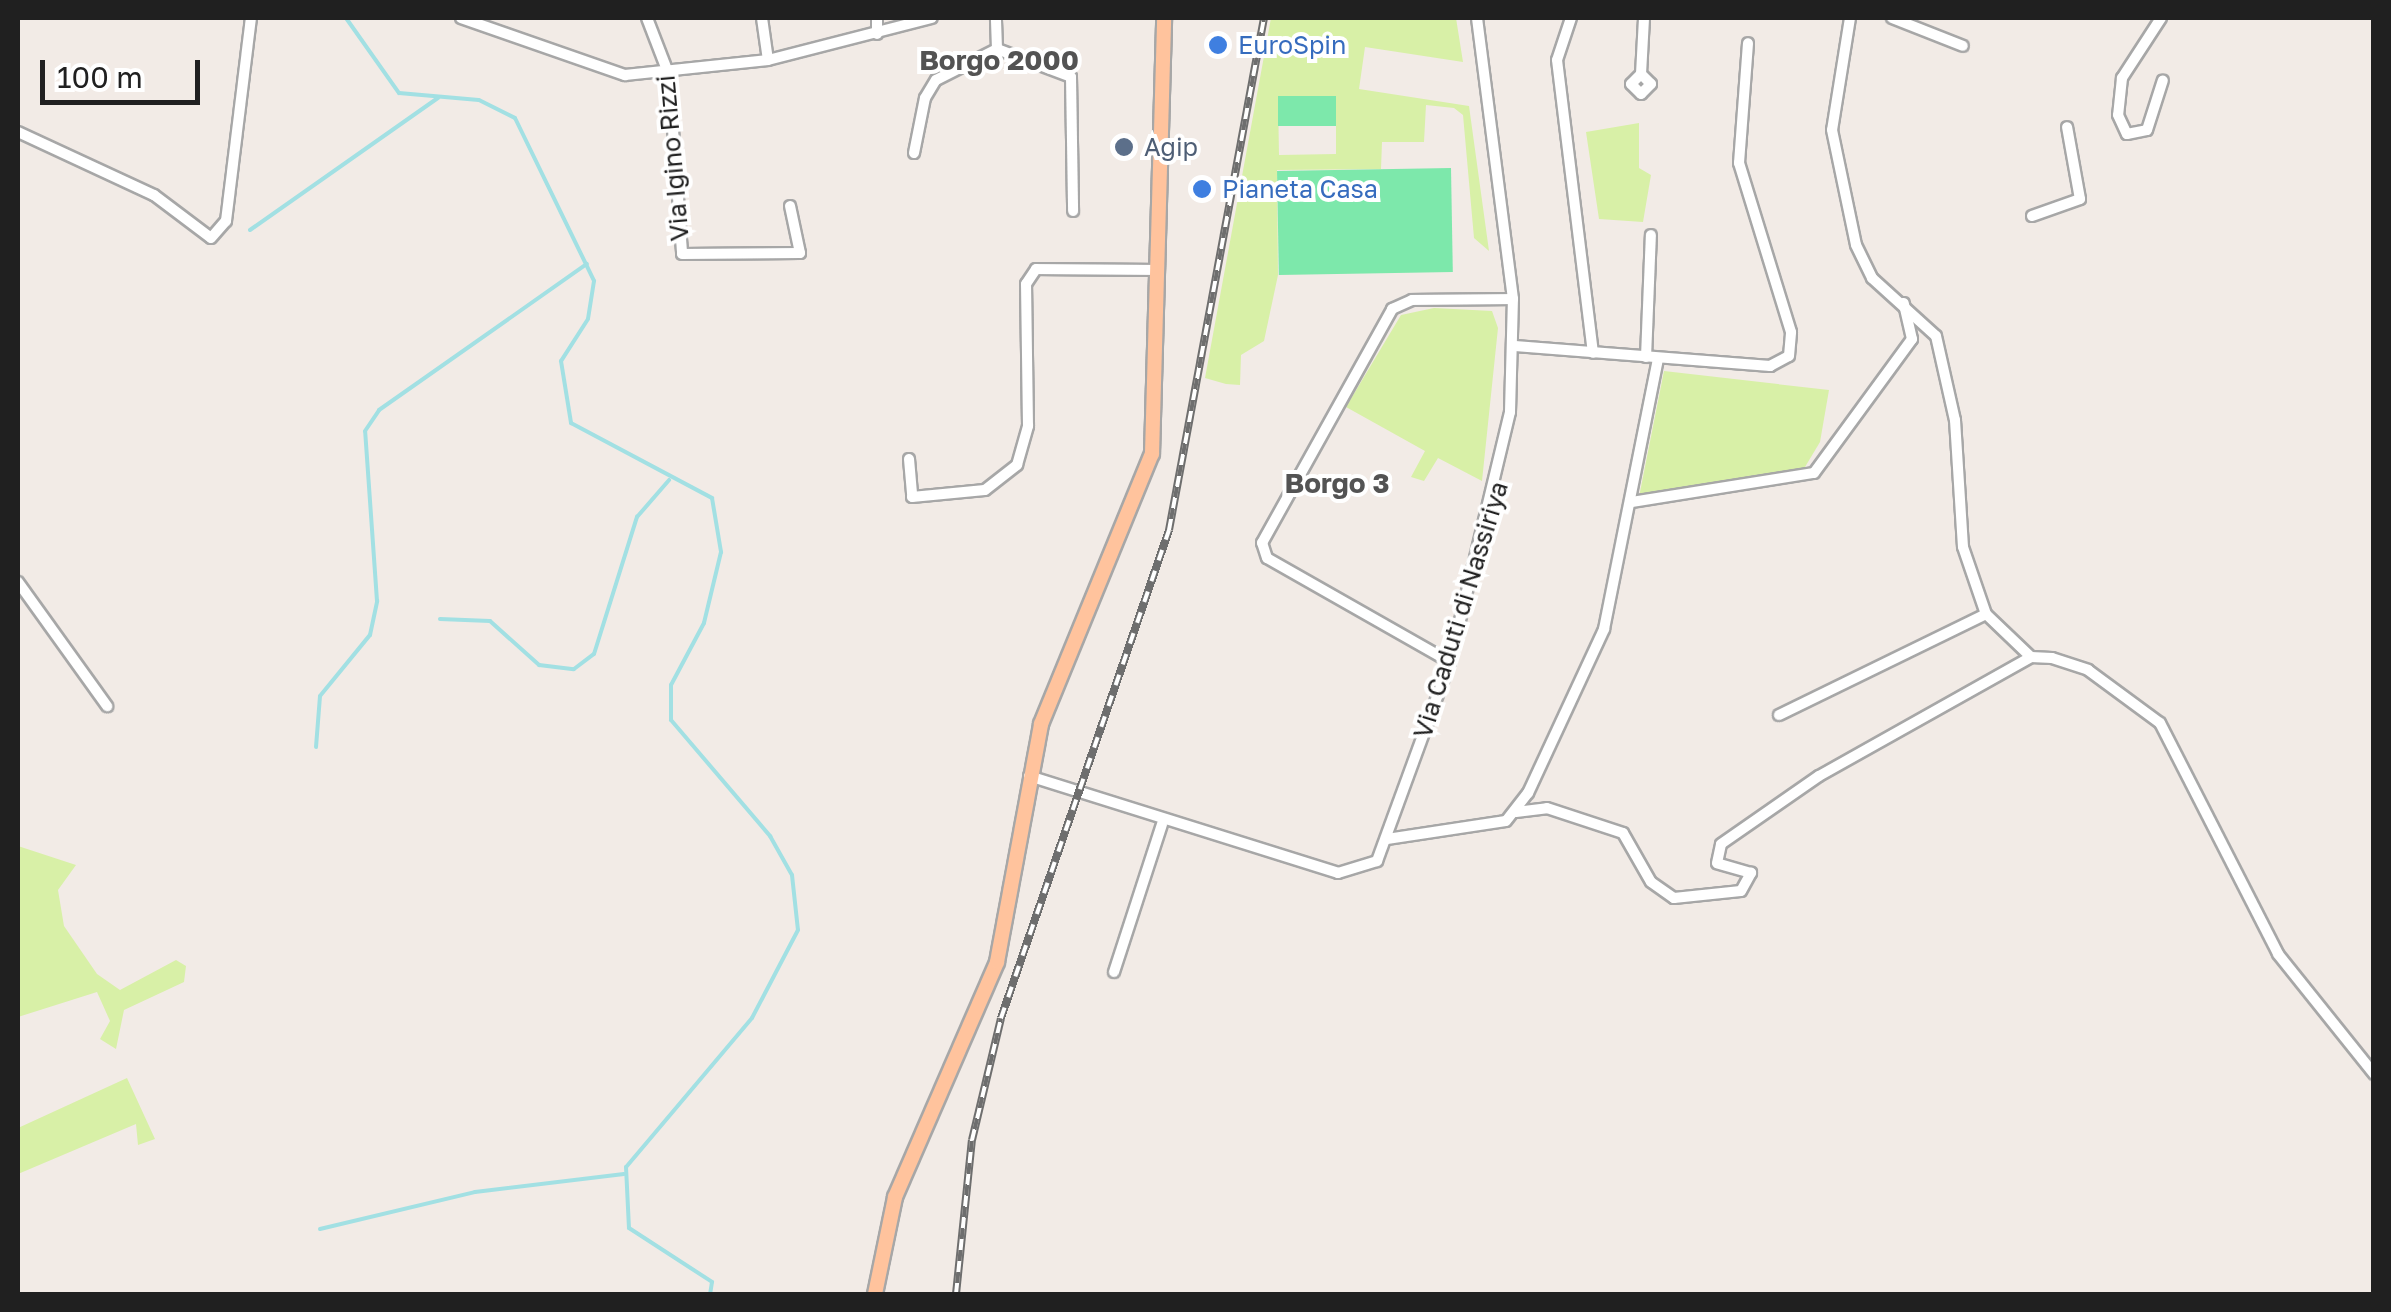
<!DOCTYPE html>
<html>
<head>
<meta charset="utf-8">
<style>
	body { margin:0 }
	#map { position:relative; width:2391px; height:1312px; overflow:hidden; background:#f2ebe6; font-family:"Golos Text",sans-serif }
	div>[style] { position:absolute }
	.grass>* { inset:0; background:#d8f0a7 }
	.pitch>* { inset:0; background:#7de8ab; transform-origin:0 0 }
	.stream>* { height:4px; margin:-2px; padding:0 2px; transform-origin:2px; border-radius:2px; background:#a2e0e3 }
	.roads { filter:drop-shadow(2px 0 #a7a7a7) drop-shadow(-2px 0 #a7a7a7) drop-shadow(0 2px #a7a7a7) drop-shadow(0 -2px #a7a7a7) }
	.minor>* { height:10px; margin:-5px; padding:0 5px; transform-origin:5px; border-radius:5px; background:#fff }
	.major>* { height:14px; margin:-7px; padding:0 7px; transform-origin:7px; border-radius:7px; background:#ffc39d }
	.rail>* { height:8px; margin-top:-4px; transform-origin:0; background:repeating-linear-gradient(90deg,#fff 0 11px,#6e6e6e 0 22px); box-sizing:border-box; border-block:2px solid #6e6e6e }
	.dots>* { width:28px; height:28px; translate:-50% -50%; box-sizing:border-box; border:5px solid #fff; border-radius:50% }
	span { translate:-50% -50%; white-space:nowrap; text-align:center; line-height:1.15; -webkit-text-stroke:8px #fff; paint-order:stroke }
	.shop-label { font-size:25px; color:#366cbe }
	.left { translate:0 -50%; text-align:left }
	.service-label { font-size:25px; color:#4e5e75 }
	.street-label { font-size:25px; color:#202020 }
	.neighbourhood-label { font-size:28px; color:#535353; font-weight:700 }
	.frame { position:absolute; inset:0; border:20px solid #202020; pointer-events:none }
	.scale { position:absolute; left:40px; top:60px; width:160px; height:45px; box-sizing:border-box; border:5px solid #202020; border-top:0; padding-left:12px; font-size:30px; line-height:35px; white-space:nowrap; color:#202020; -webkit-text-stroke:8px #fff; paint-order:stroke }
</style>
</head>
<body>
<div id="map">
	<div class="grass">
		<div style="clip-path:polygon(evenodd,1271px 18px,1456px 18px,1463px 62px,1365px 47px,1359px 89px,1469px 106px,1489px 251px,1474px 238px,1463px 115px,1454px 108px,1426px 105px,1424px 142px,1382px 142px,1381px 169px,1277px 170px,1278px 275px,1264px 341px,1241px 355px,1240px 385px,1226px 384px,1205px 378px,1271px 18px,1336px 96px,1336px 154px,1279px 155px,1278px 97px,1336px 96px)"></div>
		<div style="clip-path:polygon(1639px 123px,1639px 168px,1651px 175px,1643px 222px,1599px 219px,1586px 132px)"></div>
		<div style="clip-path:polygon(1434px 308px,1492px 311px,1498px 328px,1482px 481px,1438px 458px,1424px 481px,1411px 477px,1425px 451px,1346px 407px,1401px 315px)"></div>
		<div style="clip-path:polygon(1664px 371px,1829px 390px,1820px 442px,1799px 477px,1639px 497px)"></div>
		<div style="clip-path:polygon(18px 846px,76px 865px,58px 890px,64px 926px,97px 974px,120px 990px,176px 960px,186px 966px,184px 982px,124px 1010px,116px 1049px,100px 1039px,110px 1021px,97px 992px,18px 1017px)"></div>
		<div style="clip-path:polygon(127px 1078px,155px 1139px,138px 1145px,136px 1124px,18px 1174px,18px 1128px)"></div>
	</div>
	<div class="pitch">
		<div style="left:1336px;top:96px;width:30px;height:58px;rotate:90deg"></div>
		<div style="left:1451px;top:168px;width:104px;height:174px;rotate:89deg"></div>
	</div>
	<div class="stream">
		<div style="left:346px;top:18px;width:92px;rotate:54.8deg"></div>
		<div style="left:399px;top:93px;width:80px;rotate:5deg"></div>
		<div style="left:479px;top:100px;width:40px;rotate:26.6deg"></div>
		<div style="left:515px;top:118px;width:181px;rotate:64.1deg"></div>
		<div style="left:594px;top:281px;width:38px;rotate:99deg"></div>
		<div style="left:588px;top:319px;width:50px;rotate:122.7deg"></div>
		<div style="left:561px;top:361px;width:63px;rotate:80.8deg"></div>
		<div style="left:571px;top:423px;width:160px;rotate:28deg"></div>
		<div style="left:712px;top:498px;width:55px;rotate:80.5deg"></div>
		<div style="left:721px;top:552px;width:73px;rotate:103.5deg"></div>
		<div style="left:704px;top:623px;width:70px;rotate:118deg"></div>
		<div style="left:671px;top:685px;width:35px;rotate:90deg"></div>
		<div style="left:671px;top:720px;width:153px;rotate:49.5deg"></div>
		<div style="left:770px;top:836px;width:45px;rotate:60.6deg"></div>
		<div style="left:792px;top:875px;width:55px;rotate:83.8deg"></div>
		<div style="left:798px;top:930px;width:99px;rotate:117.6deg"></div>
		<div style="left:752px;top:1018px;width:195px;rotate:130.2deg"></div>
		<div style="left:626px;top:1167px;width:61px;rotate:87.2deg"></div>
		<div style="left:629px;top:1228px;width:99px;rotate:33deg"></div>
		<div style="left:712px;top:1282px;width:12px;rotate:99deg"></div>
		<div style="left:250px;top:230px;width:230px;rotate:-35.1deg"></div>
		<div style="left:440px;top:619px;width:50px;rotate:2.3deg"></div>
		<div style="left:490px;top:621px;width:66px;rotate:41.9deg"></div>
		<div style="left:539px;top:665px;width:35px;rotate:7deg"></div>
		<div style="left:574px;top:669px;width:25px;rotate:-37deg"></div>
		<div style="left:594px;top:654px;width:144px;rotate:-72.6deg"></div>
		<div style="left:637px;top:517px;width:49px;rotate:-49.1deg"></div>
		<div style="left:316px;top:747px;width:51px;rotate:-85.5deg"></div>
		<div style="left:320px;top:696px;width:79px;rotate:-50.7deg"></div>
		<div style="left:370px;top:635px;width:35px;rotate:-78deg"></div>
		<div style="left:377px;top:601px;width:170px;rotate:-94deg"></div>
		<div style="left:365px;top:431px;width:25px;rotate:-56deg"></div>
		<div style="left:379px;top:410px;width:254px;rotate:-35.1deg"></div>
		<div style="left:320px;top:1229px;width:159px;rotate:-13.4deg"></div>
		<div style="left:475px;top:1192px;width:150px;rotate:-6.9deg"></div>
	</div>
	<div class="roads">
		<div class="minor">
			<div style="left:461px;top:18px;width:174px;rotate:19.2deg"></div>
			<div style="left:625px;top:75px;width:144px;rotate:-6deg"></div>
			<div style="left:768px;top:60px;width:169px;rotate:-14.4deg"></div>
			<div style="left:647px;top:18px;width:61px;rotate:68.9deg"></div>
			<div style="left:669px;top:75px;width:179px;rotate:85.8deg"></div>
			<div style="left:682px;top:254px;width:118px;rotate:-0.5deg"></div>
			<div style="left:800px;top:253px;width:48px;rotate:-102deg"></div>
			<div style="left:762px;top:18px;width:42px;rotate:81.9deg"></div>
			<div style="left:877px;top:18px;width:16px;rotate:90deg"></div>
			<div style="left:1571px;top:18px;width:44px;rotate:108.4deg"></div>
			<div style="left:1557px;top:60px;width:295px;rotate:83deg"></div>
			<div style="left:1850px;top:18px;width:113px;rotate:99.1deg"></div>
			<div style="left:1832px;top:130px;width:117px;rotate:78.2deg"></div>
			<div style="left:1856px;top:245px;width:37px;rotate:64deg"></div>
			<div style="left:1872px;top:278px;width:86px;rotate:42.2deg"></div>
			<div style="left:1936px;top:336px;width:86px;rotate:77.3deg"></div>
			<div style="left:1955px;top:420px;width:127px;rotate:86.4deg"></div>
			<div style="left:1963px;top:547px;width:71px;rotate:71.1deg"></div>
			<div style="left:1986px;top:614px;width:62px;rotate:43.7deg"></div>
			<div style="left:1892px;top:18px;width:76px;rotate:21.5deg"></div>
			<div style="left:2161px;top:18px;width:72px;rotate:123deg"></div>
			<div style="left:2122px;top:78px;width:37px;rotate:96deg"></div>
			<div style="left:2118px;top:115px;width:21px;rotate:65deg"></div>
			<div style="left:2127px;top:134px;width:20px;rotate:-11deg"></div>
			<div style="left:2147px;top:130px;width:52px;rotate:-72.3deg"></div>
			<div style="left:997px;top:49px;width:79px;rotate:20.7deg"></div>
			<div style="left:1071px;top:77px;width:134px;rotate:89.1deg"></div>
			<div style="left:1641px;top:74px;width:14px;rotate:45deg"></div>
			<div style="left:1651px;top:84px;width:14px;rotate:135deg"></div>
			<div style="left:1641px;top:94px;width:14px;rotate:-135deg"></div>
			<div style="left:1631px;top:84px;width:14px;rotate:-45deg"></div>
			<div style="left:1641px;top:74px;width:56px;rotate:-86.9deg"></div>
			<div style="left:18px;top:132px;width:150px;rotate:24.9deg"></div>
			<div style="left:154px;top:195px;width:71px;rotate:37deg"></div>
			<div style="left:211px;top:238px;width:23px;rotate:-49deg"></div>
			<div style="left:226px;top:221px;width:205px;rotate:-83deg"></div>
			<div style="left:914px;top:153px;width:56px;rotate:-78.7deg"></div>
			<div style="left:925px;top:98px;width:21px;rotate:-59deg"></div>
			<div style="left:936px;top:80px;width:68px;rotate:-26.9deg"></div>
			<div style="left:997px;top:49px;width:31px;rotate:-92deg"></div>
			<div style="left:2032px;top:216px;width:51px;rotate:-19.5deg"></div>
			<div style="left:2080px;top:199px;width:73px;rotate:-100.2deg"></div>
			<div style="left:1515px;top:346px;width:256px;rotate:4.5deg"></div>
			<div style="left:1770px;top:366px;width:21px;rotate:-28deg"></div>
			<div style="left:1789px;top:356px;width:24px;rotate:-85deg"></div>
			<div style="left:1791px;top:332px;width:177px;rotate:-107.1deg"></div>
			<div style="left:1739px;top:163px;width:120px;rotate:-85.7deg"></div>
			<div style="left:1646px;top:357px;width:122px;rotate:-87.7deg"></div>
			<div style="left:909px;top:459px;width:38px;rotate:85deg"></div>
			<div style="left:912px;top:497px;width:73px;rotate:-5.5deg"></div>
			<div style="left:985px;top:490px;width:41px;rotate:-38deg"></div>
			<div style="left:1017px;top:465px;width:41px;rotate:-74.2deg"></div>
			<div style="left:1028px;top:426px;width:142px;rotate:-90.8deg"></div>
			<div style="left:1026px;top:284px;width:18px;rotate:-56deg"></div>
			<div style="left:1036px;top:269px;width:121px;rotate:0.5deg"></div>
			<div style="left:1632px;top:502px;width:184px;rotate:-9.1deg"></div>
			<div style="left:1814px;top:473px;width:166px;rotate:-53.8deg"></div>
			<div style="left:1912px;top:339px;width:37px;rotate:-103deg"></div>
			<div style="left:18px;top:582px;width:153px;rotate:54.3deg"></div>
			<div style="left:1450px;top:662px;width:210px;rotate:-150.4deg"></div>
			<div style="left:1267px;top:558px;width:16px;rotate:-108deg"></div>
			<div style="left:1262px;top:543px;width:268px;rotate:-60.9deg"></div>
			<div style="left:1392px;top:309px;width:22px;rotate:-24deg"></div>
			<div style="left:1412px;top:300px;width:101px;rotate:-0.6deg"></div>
			<div style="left:1779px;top:715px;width:230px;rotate:-26deg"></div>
			<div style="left:1029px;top:776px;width:324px;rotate:17.4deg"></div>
			<div style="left:1338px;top:873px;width:41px;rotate:-17.1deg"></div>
			<div style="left:1377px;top:861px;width:212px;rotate:-69.9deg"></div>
			<div style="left:1450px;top:662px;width:257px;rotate:-76.5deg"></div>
			<div style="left:1510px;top:412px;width:113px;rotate:-88.5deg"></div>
			<div style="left:1513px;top:299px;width:283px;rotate:-97.3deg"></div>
			<div style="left:1516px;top:812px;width:31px;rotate:-7deg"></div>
			<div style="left:1547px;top:808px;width:80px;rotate:18.2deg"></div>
			<div style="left:1623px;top:833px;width:56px;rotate:60.3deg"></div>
			<div style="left:1651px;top:882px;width:28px;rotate:35deg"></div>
			<div style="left:1674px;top:898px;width:67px;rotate:-6deg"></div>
			<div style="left:1741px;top:891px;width:21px;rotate:-61deg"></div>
			<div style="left:1751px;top:873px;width:35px;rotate:-164deg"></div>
			<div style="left:1717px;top:863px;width:19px;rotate:-78deg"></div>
			<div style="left:1721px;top:844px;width:119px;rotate:-34.8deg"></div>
			<div style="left:1819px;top:776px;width:243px;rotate:-29.3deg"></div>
			<div style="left:2031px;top:657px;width:21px;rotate:3deg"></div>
			<div style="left:2052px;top:658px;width:38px;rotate:18deg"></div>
			<div style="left:2088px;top:670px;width:89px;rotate:36.4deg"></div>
			<div style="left:2160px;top:723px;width:259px;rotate:62.9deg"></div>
			<div style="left:2278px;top:954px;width:154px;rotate:51.3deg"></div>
			<div style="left:1387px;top:839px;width:120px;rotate:-8.6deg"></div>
			<div style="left:1506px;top:821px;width:36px;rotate:-52deg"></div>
			<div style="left:1528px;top:793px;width:181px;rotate:-65.1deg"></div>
			<div style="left:1604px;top:629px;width:276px;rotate:-78.7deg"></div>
			<div style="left:1114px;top:972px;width:156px;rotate:-72deg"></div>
		</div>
		<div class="major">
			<div style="left:875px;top:1294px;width:99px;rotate:-78.3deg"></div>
			<div style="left:895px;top:1197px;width:256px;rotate:-66.5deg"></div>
			<div style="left:997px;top:962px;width:242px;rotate:-79.5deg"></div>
			<div style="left:1041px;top:724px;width:292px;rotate:-67.7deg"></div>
			<div style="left:1152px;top:454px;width:436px;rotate:-88.4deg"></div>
		</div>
	</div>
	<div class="rail">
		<div style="left:956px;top:1294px;width:155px;rotate:-84.1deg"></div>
		<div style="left:972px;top:1140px;width:125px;rotate:-76.6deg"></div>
		<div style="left:1001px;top:1018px;width:516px;rotate:-71deg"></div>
		<div style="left:1169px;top:530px;width:521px;rotate:-79.49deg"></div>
	</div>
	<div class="dots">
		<div style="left:1218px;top:45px;background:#3f7fe0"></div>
		<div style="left:1124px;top:147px;background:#5c6f8a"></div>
		<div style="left:1202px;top:189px;background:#3f7fe0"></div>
	</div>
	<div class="shop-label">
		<span class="left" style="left:1238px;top:45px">EuroSpin</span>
		<span class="left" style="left:1222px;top:189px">Pianeta Casa</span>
	</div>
	<div class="service-label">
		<span class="left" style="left:1144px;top:147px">Agip</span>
	</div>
	<div class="street-label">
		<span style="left:673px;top:158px;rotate:-95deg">Via Igino Rizzi</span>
		<span style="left:1461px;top:610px;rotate:-73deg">Via Caduti di Nassiriya</span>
	</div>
	<div class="neighbourhood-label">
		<span style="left:999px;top:60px">Borgo 2000</span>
		<span style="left:1337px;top:483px">Borgo 3</span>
	</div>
	<div class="frame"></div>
	<div class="scale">100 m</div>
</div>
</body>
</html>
